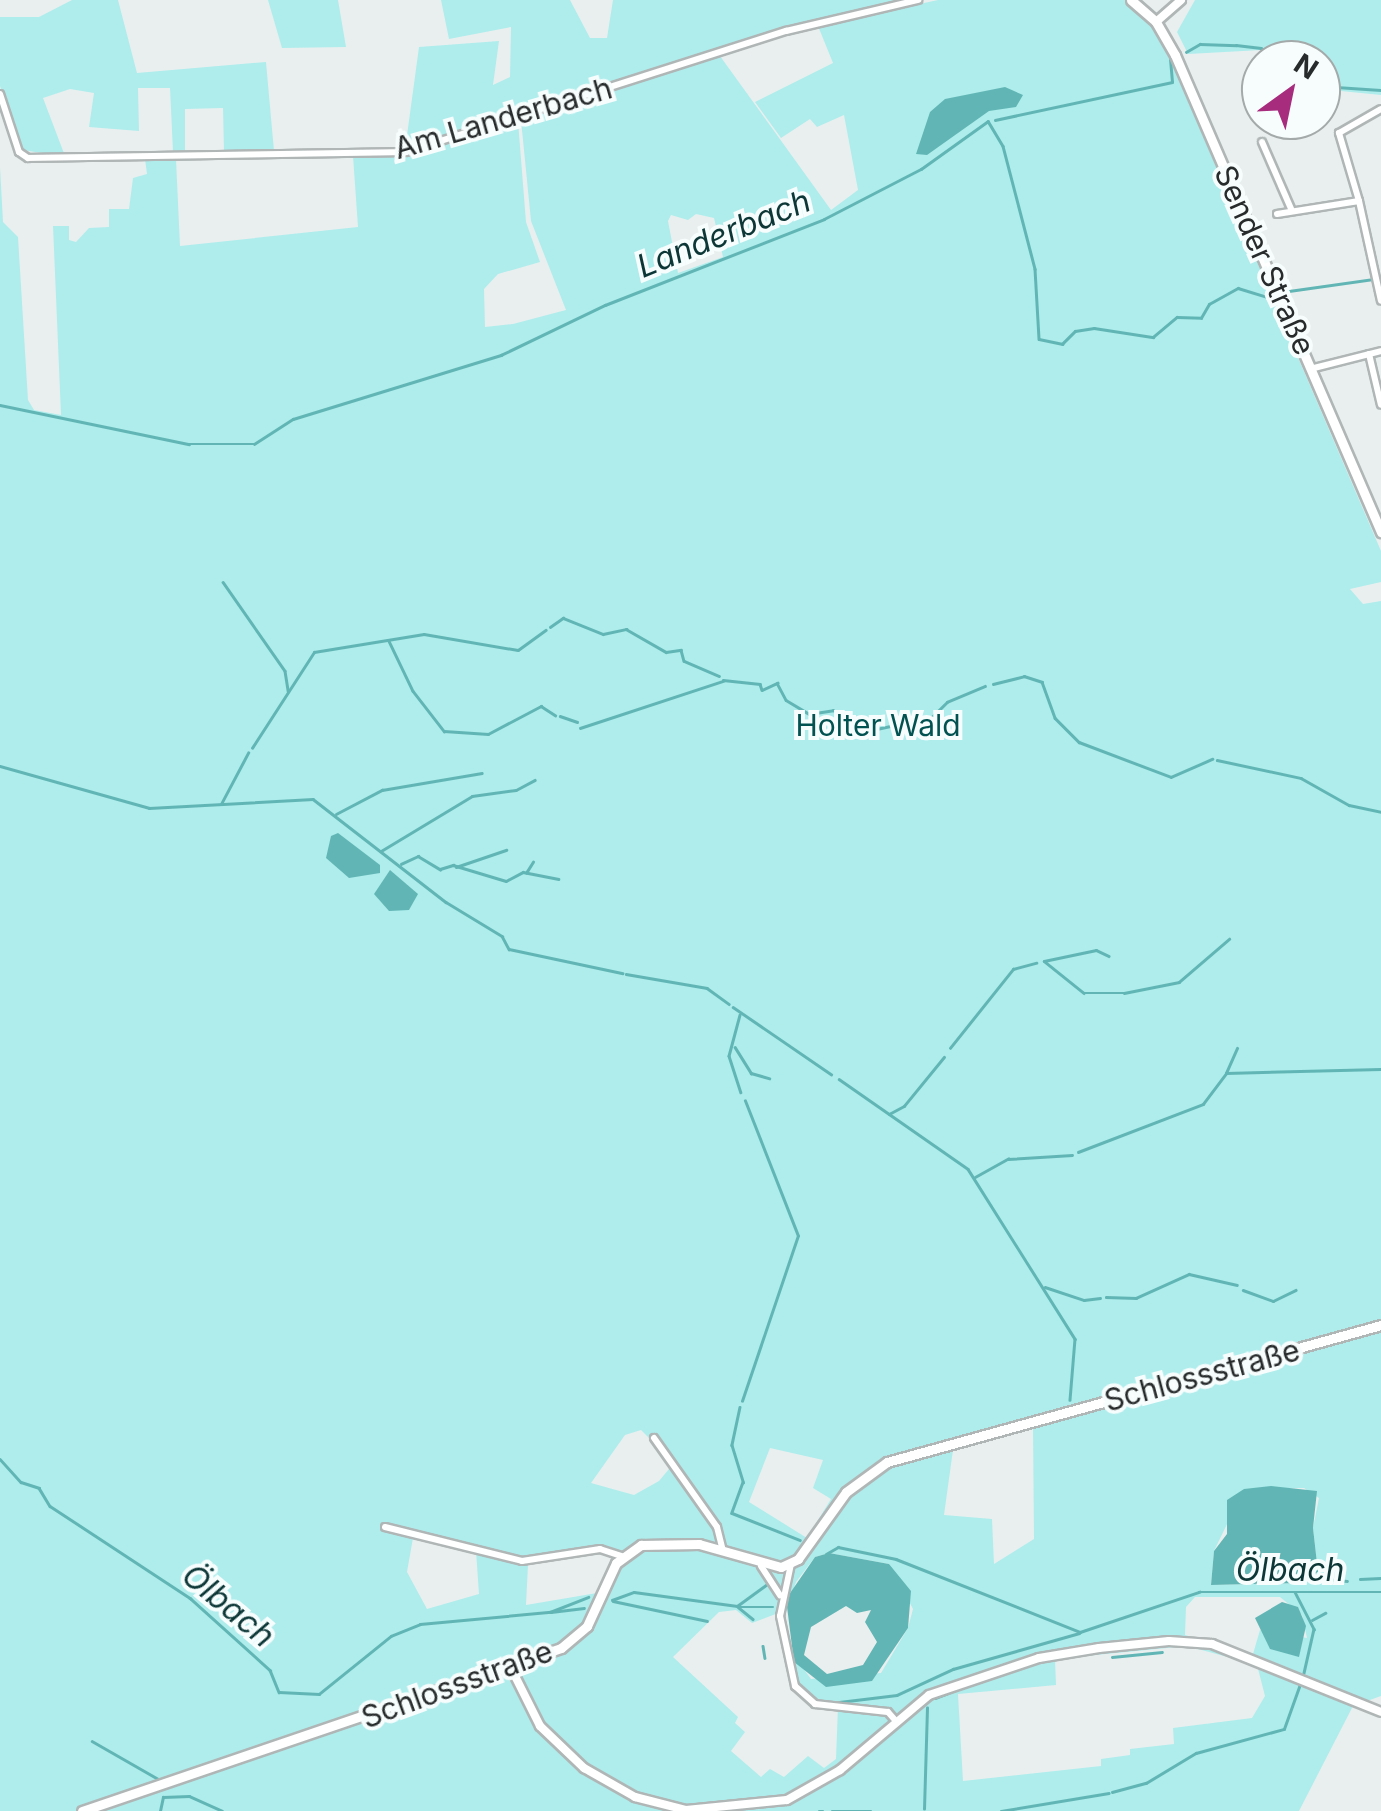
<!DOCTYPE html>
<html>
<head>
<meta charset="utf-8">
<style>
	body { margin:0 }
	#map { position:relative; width:1381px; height:1811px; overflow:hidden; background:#e9efef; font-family:Inter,sans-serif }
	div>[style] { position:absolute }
	.green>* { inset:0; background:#aeedec }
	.water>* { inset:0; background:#61b6b5 }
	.stream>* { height:2.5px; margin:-1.25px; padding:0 1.25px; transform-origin:1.25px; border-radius:1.25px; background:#61b6b5 }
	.roads { filter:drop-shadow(2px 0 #b0b6b6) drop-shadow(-2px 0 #b0b6b6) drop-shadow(0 2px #b0b6b6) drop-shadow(0 -2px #b0b6b6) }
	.minor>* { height:6px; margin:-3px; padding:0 3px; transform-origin:3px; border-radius:3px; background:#fff }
	.tertiary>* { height:8px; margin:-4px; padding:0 4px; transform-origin:4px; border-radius:4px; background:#fff }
	.secondary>* { height:9px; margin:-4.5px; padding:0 4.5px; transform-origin:4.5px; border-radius:4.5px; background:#fff }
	span { translate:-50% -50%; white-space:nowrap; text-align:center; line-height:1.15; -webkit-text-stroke:8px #f7fdfd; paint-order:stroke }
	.street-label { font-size:30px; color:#282b2b }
	.park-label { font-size:30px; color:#025252 }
	.water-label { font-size:32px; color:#0d3737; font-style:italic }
	.north { position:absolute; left:1241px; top:40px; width:100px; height:100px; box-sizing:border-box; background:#f7fdfd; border:2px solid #a4a9a9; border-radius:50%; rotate:33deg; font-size:28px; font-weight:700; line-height:40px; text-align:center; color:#282b2b }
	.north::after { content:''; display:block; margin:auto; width:35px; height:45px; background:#a82c7e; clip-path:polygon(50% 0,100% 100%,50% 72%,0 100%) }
</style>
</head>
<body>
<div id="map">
	<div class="green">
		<div style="clip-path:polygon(72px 0,118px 0,137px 73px,266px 62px,274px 151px,224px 152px,223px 108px,185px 109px,185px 152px,173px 152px,170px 88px,138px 88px,139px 131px,89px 127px,94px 93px,70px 89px,43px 98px,65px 156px,21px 150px,0 86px,0 17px,39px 17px)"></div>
		<div style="clip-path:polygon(268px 0,338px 0,346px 47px,282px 48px)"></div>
		<div style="clip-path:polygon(441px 0,570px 0,590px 38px,607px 38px,613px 0,905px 0,785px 28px,405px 150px,419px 47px,499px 41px,493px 85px,510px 77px,511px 27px,449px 39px)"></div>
		<div style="clip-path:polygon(evenodd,938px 0,1126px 0,1155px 24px,1381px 551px,1381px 582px,1350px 589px,1363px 604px,1381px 601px,1381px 1696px,1353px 1706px,1299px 1811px,0 1811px,0 167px,3px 222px,18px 237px,28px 400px,34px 410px,61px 415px,53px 226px,69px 226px,69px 240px,76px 242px,89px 228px,109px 227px,109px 209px,129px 209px,133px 178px,147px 174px,145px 159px,176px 159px,180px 246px,358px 227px,353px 156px,406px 154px,518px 121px,526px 222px,540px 262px,498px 274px,484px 289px,485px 327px,513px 324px,566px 310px,531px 221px,521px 120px,720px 56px,831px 210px,858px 190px,844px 115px,817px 127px,810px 119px,781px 138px,755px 102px,833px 63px,818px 26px,938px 0,696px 214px,714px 218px,723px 257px,678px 273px,668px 221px,671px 215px,688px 220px,696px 214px,938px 0,1033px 1429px,1034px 1539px,994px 1564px,992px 1519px,944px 1515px,953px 1450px,1033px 1429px,938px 0,641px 1430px,674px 1463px,659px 1481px,634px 1495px,591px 1483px,625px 1435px,641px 1430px,938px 0,770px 1448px,823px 1460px,813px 1488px,831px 1499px,807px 1538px,749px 1502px,770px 1448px,938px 0,1304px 1488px,1319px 1498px,1313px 1528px,1318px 1572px,1298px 1583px,1211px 1585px,1214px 1551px,1244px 1489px,1304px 1488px,938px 0,413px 1538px,476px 1551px,479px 1594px,427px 1609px,407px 1572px,413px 1538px,938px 0,599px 1552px,615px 1557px,597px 1593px,526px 1605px,528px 1565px,599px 1552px,938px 0,829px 1553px,889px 1564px,913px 1609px,908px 1628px,881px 1673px,811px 1679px,792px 1653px,801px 1690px,816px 1702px,838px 1706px,836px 1759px,824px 1768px,808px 1756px,784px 1777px,770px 1769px,761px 1777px,731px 1751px,745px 1732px,735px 1723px,738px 1717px,673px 1657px,719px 1612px,736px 1610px,752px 1623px,786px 1610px,796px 1582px,815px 1557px,829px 1553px,938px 0,1195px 1597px,1280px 1597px,1302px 1615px,1307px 1638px,1260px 1630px,1253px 1654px,1185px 1635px,1186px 1607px,1195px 1597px,938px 0,1187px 1646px,1257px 1665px,1265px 1696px,1252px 1718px,1173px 1728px,1174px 1744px,1130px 1749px,1130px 1755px,1101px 1759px,1101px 1766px,963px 1781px,958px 1694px,1056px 1685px,1055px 1659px,1187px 1646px)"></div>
		<div style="clip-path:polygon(1195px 0,1381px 0,1381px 95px,1321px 89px,1321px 60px,1275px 60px,1261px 50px,1188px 54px,1177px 32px)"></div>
	</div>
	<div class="water">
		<div style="clip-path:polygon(1005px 87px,1023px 95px,1016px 107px,989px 111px,927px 155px,916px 154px,930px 112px,945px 99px)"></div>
		<div style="clip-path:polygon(338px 833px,380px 865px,380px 873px,349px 878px,326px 858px,331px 836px)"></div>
		<div style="clip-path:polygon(390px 870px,418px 894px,409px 910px,389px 911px,374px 894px)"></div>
		<div style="clip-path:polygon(1271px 1486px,1317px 1491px,1313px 1528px,1318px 1572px,1298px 1583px,1211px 1585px,1214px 1551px,1227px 1534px,1227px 1500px,1244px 1489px)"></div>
		<div style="clip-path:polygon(evenodd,829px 1553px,889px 1564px,911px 1591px,908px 1628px,872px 1681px,826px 1687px,794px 1662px,786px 1599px,815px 1557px,829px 1553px,846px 1606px,857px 1613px,871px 1610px,865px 1622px,877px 1642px,863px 1665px,827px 1674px,804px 1655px,811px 1627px,846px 1606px)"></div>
		<div style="clip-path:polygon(1282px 1602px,1298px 1607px,1306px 1626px,1299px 1657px,1270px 1649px,1255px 1618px)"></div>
	</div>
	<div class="stream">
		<div style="left:1186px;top:52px;width:16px;rotate:-30deg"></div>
		<div style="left:1200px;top:44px;width:36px;rotate:2deg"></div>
		<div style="left:1236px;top:45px;width:25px;rotate:7deg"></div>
		<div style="left:1261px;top:48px;width:22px;rotate:32deg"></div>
		<div style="left:1321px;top:86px;width:60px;rotate:3.8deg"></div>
		<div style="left:995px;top:120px;width:181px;rotate:-12.1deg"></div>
		<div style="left:1172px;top:82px;width:22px;rotate:-95deg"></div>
		<div style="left:1289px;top:291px;width:93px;rotate:-8deg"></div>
		<div style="left:0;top:405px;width:193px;rotate:11.7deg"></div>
		<div style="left:189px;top:444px;width:65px"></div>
		<div style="left:254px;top:444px;width:46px;rotate:-32.7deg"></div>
		<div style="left:293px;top:419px;width:218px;rotate:-17.1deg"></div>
		<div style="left:501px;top:355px;width:115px;rotate:-25.7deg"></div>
		<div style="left:605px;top:305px;width:235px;rotate:-21.4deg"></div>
		<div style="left:824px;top:219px;width:109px;rotate:-27.3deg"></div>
		<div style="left:921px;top:169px;width:82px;rotate:-35.6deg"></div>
		<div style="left:988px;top:121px;width:29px;rotate:59deg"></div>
		<div style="left:1003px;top:146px;width:127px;rotate:75.4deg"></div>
		<div style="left:1035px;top:269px;width:70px;rotate:86.7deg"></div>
		<div style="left:1039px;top:339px;width:24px;rotate:12deg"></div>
		<div style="left:1062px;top:344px;width:18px;rotate:-45deg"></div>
		<div style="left:1075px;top:331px;width:19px;rotate:-9deg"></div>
		<div style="left:1094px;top:328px;width:60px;rotate:8.7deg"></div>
		<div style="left:1153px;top:337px;width:31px;rotate:-40deg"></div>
		<div style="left:1177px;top:317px;width:24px;rotate:2deg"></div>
		<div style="left:1201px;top:318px;width:16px;rotate:-60deg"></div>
		<div style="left:1209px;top:304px;width:33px;rotate:-29deg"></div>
		<div style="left:1238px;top:288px;width:34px;rotate:17deg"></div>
		<div style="left:223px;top:582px;width:108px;rotate:55.1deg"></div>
		<div style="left:285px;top:671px;width:20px;rotate:81deg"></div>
		<div style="left:550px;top:627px;width:16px;rotate:-35deg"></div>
		<div style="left:563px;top:618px;width:43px;rotate:21.8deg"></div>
		<div style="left:603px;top:634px;width:24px;rotate:-12deg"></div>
		<div style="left:626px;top:629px;width:46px;rotate:29.9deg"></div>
		<div style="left:666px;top:652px;width:15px;rotate:-8deg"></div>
		<div style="left:681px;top:650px;width:11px;rotate:75deg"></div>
		<div style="left:684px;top:661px;width:38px;rotate:23deg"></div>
		<div style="left:389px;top:641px;width:55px;rotate:64.4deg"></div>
		<div style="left:413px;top:691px;width:51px;rotate:52.2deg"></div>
		<div style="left:444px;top:731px;width:44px;rotate:3.9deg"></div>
		<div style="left:488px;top:734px;width:60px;rotate:-27.8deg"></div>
		<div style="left:541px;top:706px;width:17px;rotate:33deg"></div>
		<div style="left:723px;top:680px;width:37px;rotate:6deg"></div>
		<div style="left:760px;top:684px;width:6px;rotate:72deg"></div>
		<div style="left:762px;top:690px;width:17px;rotate:-25deg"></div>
		<div style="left:777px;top:683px;width:19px;rotate:62deg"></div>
		<div style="left:786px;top:700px;width:27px;rotate:31deg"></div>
		<div style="left:809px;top:714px;width:24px;rotate:-9deg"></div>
		<div style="left:833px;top:710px;width:44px;rotate:27.1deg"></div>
		<div style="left:872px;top:730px;width:61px;rotate:-12.2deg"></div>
		<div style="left:932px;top:717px;width:21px;rotate:-45deg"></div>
		<div style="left:947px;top:702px;width:41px;rotate:-22.8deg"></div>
		<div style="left:993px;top:684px;width:32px;rotate:-14deg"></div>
		<div style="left:1024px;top:676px;width:19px;rotate:18deg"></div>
		<div style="left:1042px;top:682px;width:38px;rotate:70deg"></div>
		<div style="left:1055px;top:718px;width:34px;rotate:45deg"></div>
		<div style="left:1079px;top:742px;width:98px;rotate:20.8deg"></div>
		<div style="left:1171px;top:777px;width:45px;rotate:-23.7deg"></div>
		<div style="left:560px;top:716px;width:18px;rotate:19deg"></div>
		<div style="left:580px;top:728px;width:151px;rotate:-18.2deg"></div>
		<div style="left:252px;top:748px;width:114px;rotate:-57.1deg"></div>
		<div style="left:314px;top:652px;width:111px;rotate:-9.3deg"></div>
		<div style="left:424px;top:634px;width:95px;rotate:9.7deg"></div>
		<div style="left:518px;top:650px;width:34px;rotate:-36deg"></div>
		<div style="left:1217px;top:760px;width:86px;rotate:12.1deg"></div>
		<div style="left:1301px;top:778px;width:55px;rotate:29.4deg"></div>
		<div style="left:1349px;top:805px;width:33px;rotate:12deg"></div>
		<div style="left:0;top:766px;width:155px;rotate:15.7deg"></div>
		<div style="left:149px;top:808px;width:164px;rotate:-3.1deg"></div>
		<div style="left:313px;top:799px;width:168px;rotate:37.8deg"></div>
		<div style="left:446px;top:902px;width:66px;rotate:31.3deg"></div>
		<div style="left:502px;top:936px;width:15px;rotate:62deg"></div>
		<div style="left:509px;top:949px;width:116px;rotate:12deg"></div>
		<div style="left:221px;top:804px;width:58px;rotate:-62.1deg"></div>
		<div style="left:336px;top:814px;width:52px;rotate:-27.6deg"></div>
		<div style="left:382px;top:790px;width:101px;rotate:-9.6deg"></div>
		<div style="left:381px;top:851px;width:106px;rotate:-31.1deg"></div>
		<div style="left:472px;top:796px;width:44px;rotate:-7.8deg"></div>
		<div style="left:516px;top:790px;width:21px;rotate:-28deg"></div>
		<div style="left:401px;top:864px;width:19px;rotate:-25deg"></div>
		<div style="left:418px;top:856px;width:26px;rotate:31deg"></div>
		<div style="left:440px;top:869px;width:14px;rotate:-17deg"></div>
		<div style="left:453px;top:865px;width:55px;rotate:16.8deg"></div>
		<div style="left:506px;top:881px;width:19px;rotate:-28deg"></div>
		<div style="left:523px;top:872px;width:36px;rotate:11deg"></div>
		<div style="left:456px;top:867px;width:53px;rotate:-18.8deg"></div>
		<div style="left:526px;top:873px;width:13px;rotate:-58deg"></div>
		<div style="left:1044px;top:961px;width:51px;rotate:38.7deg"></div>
		<div style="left:1084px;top:993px;width:40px"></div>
		<div style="left:1124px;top:993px;width:56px;rotate:-11.3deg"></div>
		<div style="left:1179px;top:982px;width:66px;rotate:-40.7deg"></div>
		<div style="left:1044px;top:961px;width:53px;rotate:-11.9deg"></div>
		<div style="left:1096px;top:950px;width:14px;rotate:25deg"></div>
		<div style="left:626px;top:974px;width:82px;rotate:9.8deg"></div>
		<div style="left:707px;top:988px;width:27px;rotate:36deg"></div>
		<div style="left:733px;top:1007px;width:119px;rotate:34.4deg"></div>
		<div style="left:740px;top:1015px;width:42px;rotate:105deg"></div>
		<div style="left:729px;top:1056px;width:38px;rotate:72deg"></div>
		<div style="left:735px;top:1047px;width:31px;rotate:58deg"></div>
		<div style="left:751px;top:1073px;width:19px;rotate:16deg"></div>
		<div style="left:950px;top:1048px;width:101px;rotate:-51.4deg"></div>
		<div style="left:1013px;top:969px;width:24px;rotate:-15deg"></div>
		<div style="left:1226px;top:1073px;width:27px;rotate:-66deg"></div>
		<div style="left:839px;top:1079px;width:157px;rotate:34.9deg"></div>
		<div style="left:968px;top:1169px;width:201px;rotate:57.8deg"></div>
		<div style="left:1075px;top:1339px;width:61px;rotate:94.7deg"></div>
		<div style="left:889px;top:1114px;width:17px;rotate:-28deg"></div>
		<div style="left:904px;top:1106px;width:63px;rotate:-50.8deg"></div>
		<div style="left:1078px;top:1152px;width:134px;rotate:-21deg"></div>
		<div style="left:1203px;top:1104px;width:39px;rotate:-53deg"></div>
		<div style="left:1226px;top:1073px;width:155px;rotate:-1.5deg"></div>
		<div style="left:975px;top:1177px;width:38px;rotate:-29deg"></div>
		<div style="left:1008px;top:1159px;width:64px;rotate:-3.6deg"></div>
		<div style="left:1045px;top:1287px;width:41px;rotate:18.4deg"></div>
		<div style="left:1084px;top:1300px;width:16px;rotate:-7deg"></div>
		<div style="left:1243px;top:1290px;width:32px;rotate:20deg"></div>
		<div style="left:1273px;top:1301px;width:25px;rotate:-26deg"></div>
		<div style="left:1106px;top:1297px;width:30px;rotate:2deg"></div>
		<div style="left:1136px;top:1298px;width:58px;rotate:-24.4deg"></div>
		<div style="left:1189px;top:1274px;width:49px;rotate:12.9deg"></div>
		<div style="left:742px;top:1401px;width:174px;rotate:-71.3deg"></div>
		<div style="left:798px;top:1236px;width:145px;rotate:-111.4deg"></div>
		<div style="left:740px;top:1407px;width:39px;rotate:102deg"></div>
		<div style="left:732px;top:1445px;width:39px;rotate:73deg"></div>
		<div style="left:743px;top:1482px;width:33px;rotate:110deg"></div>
		<div style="left:732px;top:1513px;width:73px;rotate:21.7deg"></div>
		<div style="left:0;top:1459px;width:31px;rotate:48deg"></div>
		<div style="left:21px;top:1482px;width:19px;rotate:18deg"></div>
		<div style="left:39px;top:1488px;width:21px;rotate:59deg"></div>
		<div style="left:50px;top:1506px;width:168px;rotate:33.3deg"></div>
		<div style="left:190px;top:1598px;width:108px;rotate:42deg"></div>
		<div style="left:270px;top:1670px;width:24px;rotate:68deg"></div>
		<div style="left:279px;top:1692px;width:40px;rotate:2.9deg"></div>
		<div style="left:319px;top:1694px;width:92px;rotate:-38.9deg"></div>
		<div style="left:391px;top:1636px;width:31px;rotate:-22deg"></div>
		<div style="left:420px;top:1624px;width:131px;rotate:-5.3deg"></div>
		<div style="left:550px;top:1612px;width:41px;rotate:-21.5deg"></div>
		<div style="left:826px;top:1554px;width:14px;rotate:-30deg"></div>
		<div style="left:838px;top:1547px;width:59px;rotate:11.7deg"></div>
		<div style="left:896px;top:1559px;width:198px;rotate:21.6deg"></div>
		<div style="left:1080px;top:1632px;width:126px;rotate:-18.6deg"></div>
		<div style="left:1199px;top:1592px;width:182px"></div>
		<div style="left:1314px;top:1578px;width:33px;rotate:5deg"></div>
		<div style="left:1360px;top:1579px;width:21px;rotate:-3deg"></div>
		<div style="left:1295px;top:1592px;width:42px;rotate:62.8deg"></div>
		<div style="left:1314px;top:1629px;width:45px;rotate:102.8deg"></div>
		<div style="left:612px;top:1600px;width:23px;rotate:-20deg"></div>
		<div style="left:634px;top:1592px;width:104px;rotate:7.7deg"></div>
		<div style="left:737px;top:1606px;width:36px;rotate:-36deg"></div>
		<div style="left:613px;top:1601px;width:96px;rotate:12deg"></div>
		<div style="left:738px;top:1607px;width:19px;rotate:39deg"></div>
		<div style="left:740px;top:1607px;width:33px"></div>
		<div style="left:551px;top:1612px;width:33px;rotate:-7deg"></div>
		<div style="left:1312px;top:1620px;width:15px;rotate:-28deg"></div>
		<div style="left:763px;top:1646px;width:12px;rotate:81deg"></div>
		<div style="left:1112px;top:1657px;width:50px;rotate:-5.7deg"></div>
		<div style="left:935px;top:1698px;width:34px;rotate:-21deg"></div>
		<div style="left:831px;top:1703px;width:66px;rotate:-6.9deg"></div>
		<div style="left:897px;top:1695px;width:62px;rotate:-24.9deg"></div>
		<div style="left:953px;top:1669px;width:131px;rotate:-15.9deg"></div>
		<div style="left:92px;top:1741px;width:78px;rotate:29.8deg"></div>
		<div style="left:1112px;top:1792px;width:35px;rotate:-15deg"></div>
		<div style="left:1146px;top:1783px;width:58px;rotate:-31deg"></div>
		<div style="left:1196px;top:1753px;width:91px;rotate:-15.3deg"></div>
		<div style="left:1284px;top:1729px;width:48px;rotate:-70.4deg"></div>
		<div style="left:924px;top:1809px;width:101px;rotate:-88.3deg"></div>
		<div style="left:160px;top:1811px;width:14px;rotate:-78deg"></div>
		<div style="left:163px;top:1797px;width:26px;rotate:-2deg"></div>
		<div style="left:189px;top:1796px;width:36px;rotate:24deg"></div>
		<div style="left:819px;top:1811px;width:4px"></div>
		<div style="left:832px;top:1811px;width:39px"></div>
		<div style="left:1001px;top:1811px;width:109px;rotate:-9.5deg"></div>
	</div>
	<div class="roads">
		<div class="minor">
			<div style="left:0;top:94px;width:61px;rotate:71.9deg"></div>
			<div style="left:19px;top:152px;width:11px;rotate:34deg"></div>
			<div style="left:28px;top:158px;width:378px;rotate:-0.9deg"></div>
			<div style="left:406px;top:152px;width:399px;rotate:-17.7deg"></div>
			<div style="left:786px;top:31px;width:136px;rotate:-13.2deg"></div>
			<div style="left:1262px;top:142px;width:75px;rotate:66.5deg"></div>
			<div style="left:1359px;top:201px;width:102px;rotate:77.6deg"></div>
			<div style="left:1277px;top:214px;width:83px;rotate:-9deg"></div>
			<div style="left:1359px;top:201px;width:71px;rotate:-106.4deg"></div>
			<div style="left:1339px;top:133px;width:48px;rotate:-29.7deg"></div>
			<div style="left:1369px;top:354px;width:52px;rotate:76.8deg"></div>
			<div style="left:1314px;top:368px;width:69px;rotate:-14.2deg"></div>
			<div style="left:654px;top:1438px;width:109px;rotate:54.7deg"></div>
			<div style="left:717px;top:1527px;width:25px;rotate:76deg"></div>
			<div style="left:385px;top:1527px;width:141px;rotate:13.9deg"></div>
			<div style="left:522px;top:1561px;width:79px;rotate:-8.7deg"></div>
			<div style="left:600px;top:1549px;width:22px;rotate:18deg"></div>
			<div style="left:791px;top:1564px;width:53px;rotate:101.9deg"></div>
			<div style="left:780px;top:1616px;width:72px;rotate:77.9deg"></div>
			<div style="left:795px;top:1686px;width:27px;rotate:42deg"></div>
			<div style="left:815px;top:1704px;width:73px;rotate:6.3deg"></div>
			<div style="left:888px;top:1712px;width:9px;rotate:49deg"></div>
			<div style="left:761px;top:1566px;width:35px;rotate:57deg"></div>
		</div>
		<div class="tertiary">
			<div style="left:1156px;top:22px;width:33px;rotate:-41deg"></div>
			<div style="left:511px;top:1668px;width:65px;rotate:63.4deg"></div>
			<div style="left:540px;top:1726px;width:61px;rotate:43.7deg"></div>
			<div style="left:584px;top:1768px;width:59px;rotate:29.6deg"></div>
			<div style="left:635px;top:1797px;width:53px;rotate:14.3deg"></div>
			<div style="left:686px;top:1810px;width:101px;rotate:-5.7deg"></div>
			<div style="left:787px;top:1800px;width:61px;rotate:-29.5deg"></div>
			<div style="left:840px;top:1770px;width:116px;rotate:-40.1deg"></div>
			<div style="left:929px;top:1695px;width:116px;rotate:-18.6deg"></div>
			<div style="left:1039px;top:1658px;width:61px;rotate:-9.5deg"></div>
			<div style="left:1099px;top:1648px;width:70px;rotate:-5.7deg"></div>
			<div style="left:1169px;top:1641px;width:43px;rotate:4deg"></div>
			<div style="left:1212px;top:1644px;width:182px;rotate:21.9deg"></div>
		</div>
		<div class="secondary">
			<div style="left:1131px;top:0;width:33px;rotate:41deg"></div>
			<div style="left:1156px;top:22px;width:38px;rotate:60deg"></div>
			<div style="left:1175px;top:55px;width:520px;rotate:66.64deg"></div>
			<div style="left:82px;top:1811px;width:506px;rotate:-18.79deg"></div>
			<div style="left:561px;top:1648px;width:34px;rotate:-40deg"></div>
			<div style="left:587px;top:1626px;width:69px;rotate:-65.3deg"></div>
			<div style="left:616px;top:1563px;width:31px;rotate:-36deg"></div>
			<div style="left:641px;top:1545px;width:58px;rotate:-1deg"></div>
			<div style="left:699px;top:1544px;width:85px;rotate:15.7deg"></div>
			<div style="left:781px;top:1567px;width:19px;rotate:-25deg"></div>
			<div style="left:798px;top:1559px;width:82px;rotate:-54.4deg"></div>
			<div style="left:846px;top:1492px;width:51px;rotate:-36.2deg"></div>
			<div style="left:887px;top:1462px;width:513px;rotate:-15.5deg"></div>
		</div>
	</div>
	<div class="street-label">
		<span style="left:503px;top:118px;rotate:-16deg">Am Landerbach</span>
		<span style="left:1265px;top:260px;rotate:66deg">Sender Straße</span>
		<span style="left:1202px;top:1375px;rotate:-15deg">Schlossstraße</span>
		<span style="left:457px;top:1684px;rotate:-20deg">Schlossstraße</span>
	</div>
	<div class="park-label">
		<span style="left:878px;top:725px">Holter Wald</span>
	</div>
	<div class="water-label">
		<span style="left:724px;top:234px;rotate:-22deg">Landerbach</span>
		<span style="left:1290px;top:1570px">Ölbach</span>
		<span style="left:228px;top:1606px;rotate:40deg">Ölbach</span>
	</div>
	<div class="north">N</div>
</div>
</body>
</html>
